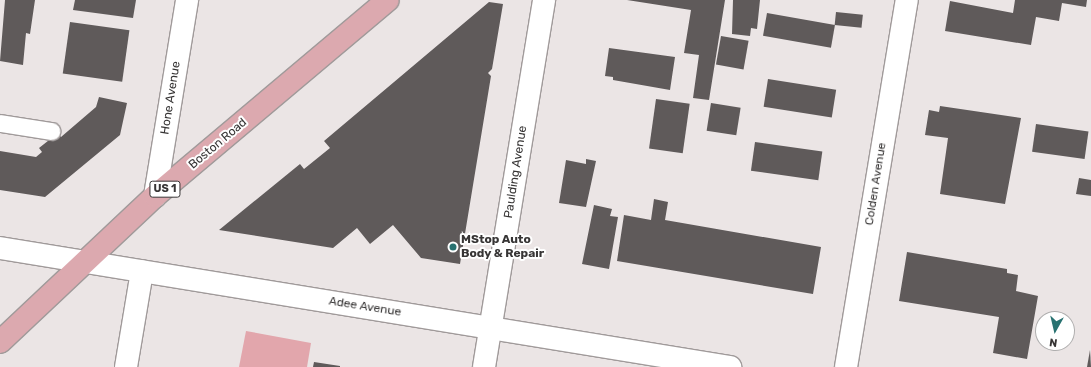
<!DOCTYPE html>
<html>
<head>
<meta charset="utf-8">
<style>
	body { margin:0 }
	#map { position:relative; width:1091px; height:367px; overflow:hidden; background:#ebe5e5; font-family:Rubik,sans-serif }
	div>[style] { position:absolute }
	.green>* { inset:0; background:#e2a6ac }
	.building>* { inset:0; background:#5f5a5a; transform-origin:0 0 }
	.roads { filter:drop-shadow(1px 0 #a09a9a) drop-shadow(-1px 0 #a09a9a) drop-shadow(0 1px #a09a9a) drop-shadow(0 -1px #a09a9a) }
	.service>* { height:17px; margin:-8.5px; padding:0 8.5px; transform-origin:8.5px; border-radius:8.5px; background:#fff }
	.minor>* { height:22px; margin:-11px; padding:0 11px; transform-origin:11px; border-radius:11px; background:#fff }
	.primary>* { height:22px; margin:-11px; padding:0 11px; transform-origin:11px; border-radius:11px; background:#dca9af }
	.dots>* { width:11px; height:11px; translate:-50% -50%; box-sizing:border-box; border:2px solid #fff; border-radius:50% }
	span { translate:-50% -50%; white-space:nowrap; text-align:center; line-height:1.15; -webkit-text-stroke:4px #fff; paint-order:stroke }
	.shield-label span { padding:1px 3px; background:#fff; border:1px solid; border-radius:3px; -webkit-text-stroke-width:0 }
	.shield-label { font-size:11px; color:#373535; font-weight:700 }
	.street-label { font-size:12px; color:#373535 }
	.poi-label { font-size:12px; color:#373535; font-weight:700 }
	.left { translate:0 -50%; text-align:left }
	.north { position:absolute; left:1035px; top:311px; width:40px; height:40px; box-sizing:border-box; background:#fff; border:1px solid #afaeae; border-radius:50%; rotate:188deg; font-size:11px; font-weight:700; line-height:16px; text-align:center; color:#373535 }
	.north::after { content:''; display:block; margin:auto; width:14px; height:18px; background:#287271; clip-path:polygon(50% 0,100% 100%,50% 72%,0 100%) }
</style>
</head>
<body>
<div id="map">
	<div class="green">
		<div style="clip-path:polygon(246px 331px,311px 343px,307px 367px,239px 367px)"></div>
	</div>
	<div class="building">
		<div style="clip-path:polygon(5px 0,35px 0,30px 34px,26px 33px,23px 65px,0 61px)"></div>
		<div style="clip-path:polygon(75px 0,136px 0,133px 18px,73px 10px)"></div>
		<div style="clip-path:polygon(627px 0,725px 0,709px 100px,693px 98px,699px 55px,684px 53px,691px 10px)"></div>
		<div style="clip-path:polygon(733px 0,760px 0,757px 29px,751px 28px,750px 36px,732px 34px)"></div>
		<div style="clip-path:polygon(1015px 0,1087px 0,1086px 7px,1062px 3px,1059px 21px,1036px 17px,1031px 45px,945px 31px,950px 1px,1013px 13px)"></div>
		<div style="clip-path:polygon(489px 2px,503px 4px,492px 69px,488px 73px,491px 76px,460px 264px,421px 258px,393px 225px,370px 244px,357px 228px,333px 248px,219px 230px,300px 164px,304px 169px,330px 148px,324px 141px)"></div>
		<div style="left:836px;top:12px;width:27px;height:13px;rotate:6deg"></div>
		<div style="left:767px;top:13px;width:69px;height:23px;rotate:10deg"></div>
		<div style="left:70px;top:22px;width:60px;height:52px;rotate:8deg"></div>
		<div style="left:721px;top:36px;width:28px;height:29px;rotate:10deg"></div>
		<div style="clip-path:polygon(609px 48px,675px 57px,670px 90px,613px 80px,613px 77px,605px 76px)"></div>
		<div style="left:768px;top:79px;width:69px;height:28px;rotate:9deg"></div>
		<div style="clip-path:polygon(99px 97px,127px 103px,120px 135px,45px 197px,0 190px,0 151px,36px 157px,42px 152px,39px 148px,58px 133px,61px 137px,96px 107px)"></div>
		<div style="left:656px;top:99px;width:34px;height:50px;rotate:8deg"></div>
		<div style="left:711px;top:103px;width:30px;height:28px;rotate:9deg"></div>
		<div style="clip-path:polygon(940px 106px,1021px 118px,1005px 204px,940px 194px,948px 138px,925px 135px,929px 110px,939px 112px)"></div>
		<div style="left:1036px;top:124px;width:53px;height:28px;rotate:8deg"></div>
		<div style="left:755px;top:142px;width:68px;height:29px;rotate:8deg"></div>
		<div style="clip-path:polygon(586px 159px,596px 161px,586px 207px,559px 203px,566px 160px,586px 164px)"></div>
		<div style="clip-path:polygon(1079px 178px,1091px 180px,1091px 196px,1076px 194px)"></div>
		<div style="clip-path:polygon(654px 199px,668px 202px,665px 220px,821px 247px,813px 294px,617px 261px,624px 215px,651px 220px)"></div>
		<div style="clip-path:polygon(594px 205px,612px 209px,610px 216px,618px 217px,609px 269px,582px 264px)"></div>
		<div style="clip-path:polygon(907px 252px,1007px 269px,1007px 273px,1018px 275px,1016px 291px,1038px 296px,1027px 359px,993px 353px,999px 317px,899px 301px)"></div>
		<div style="clip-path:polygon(1090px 350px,1091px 367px,1087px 367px)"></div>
		<div style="clip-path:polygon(314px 362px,340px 366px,340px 367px,313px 367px)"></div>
	</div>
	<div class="roads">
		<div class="service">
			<div style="left:0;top:123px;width:52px;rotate:8.9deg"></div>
		</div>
		<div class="minor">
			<div style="left:155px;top:196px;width:199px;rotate:-80.7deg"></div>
			<div style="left:0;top:248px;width:740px;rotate:9.26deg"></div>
			<div style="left:126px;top:367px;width:97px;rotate:-80.5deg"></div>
			<div style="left:484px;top:367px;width:372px;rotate:-80.7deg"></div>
			<div style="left:846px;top:367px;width:372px;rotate:-80.6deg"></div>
		</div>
		<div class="primary">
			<div style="left:0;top:342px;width:213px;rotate:-43.3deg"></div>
			<div style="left:155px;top:196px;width:304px;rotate:-40.1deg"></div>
		</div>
	</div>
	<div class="dots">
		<div style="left:453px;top:247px;background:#287271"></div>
	</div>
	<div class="shield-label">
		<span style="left:165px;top:189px">US 1</span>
	</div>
	<div class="street-label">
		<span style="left:171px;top:98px;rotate:-81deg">Hone Avenue</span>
		<span style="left:218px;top:144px;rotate:-40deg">Boston Road</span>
		<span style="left:516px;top:172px;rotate:-81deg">Paulding Avenue</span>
		<span style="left:876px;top:184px;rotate:-81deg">Colden Avenue</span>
		<span style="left:365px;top:307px;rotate:9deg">Adee Avenue</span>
	</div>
	<div class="poi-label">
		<span class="left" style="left:461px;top:247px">MStop Auto<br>Body &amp; Repair</span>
	</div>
	<div class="north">N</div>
</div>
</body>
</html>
